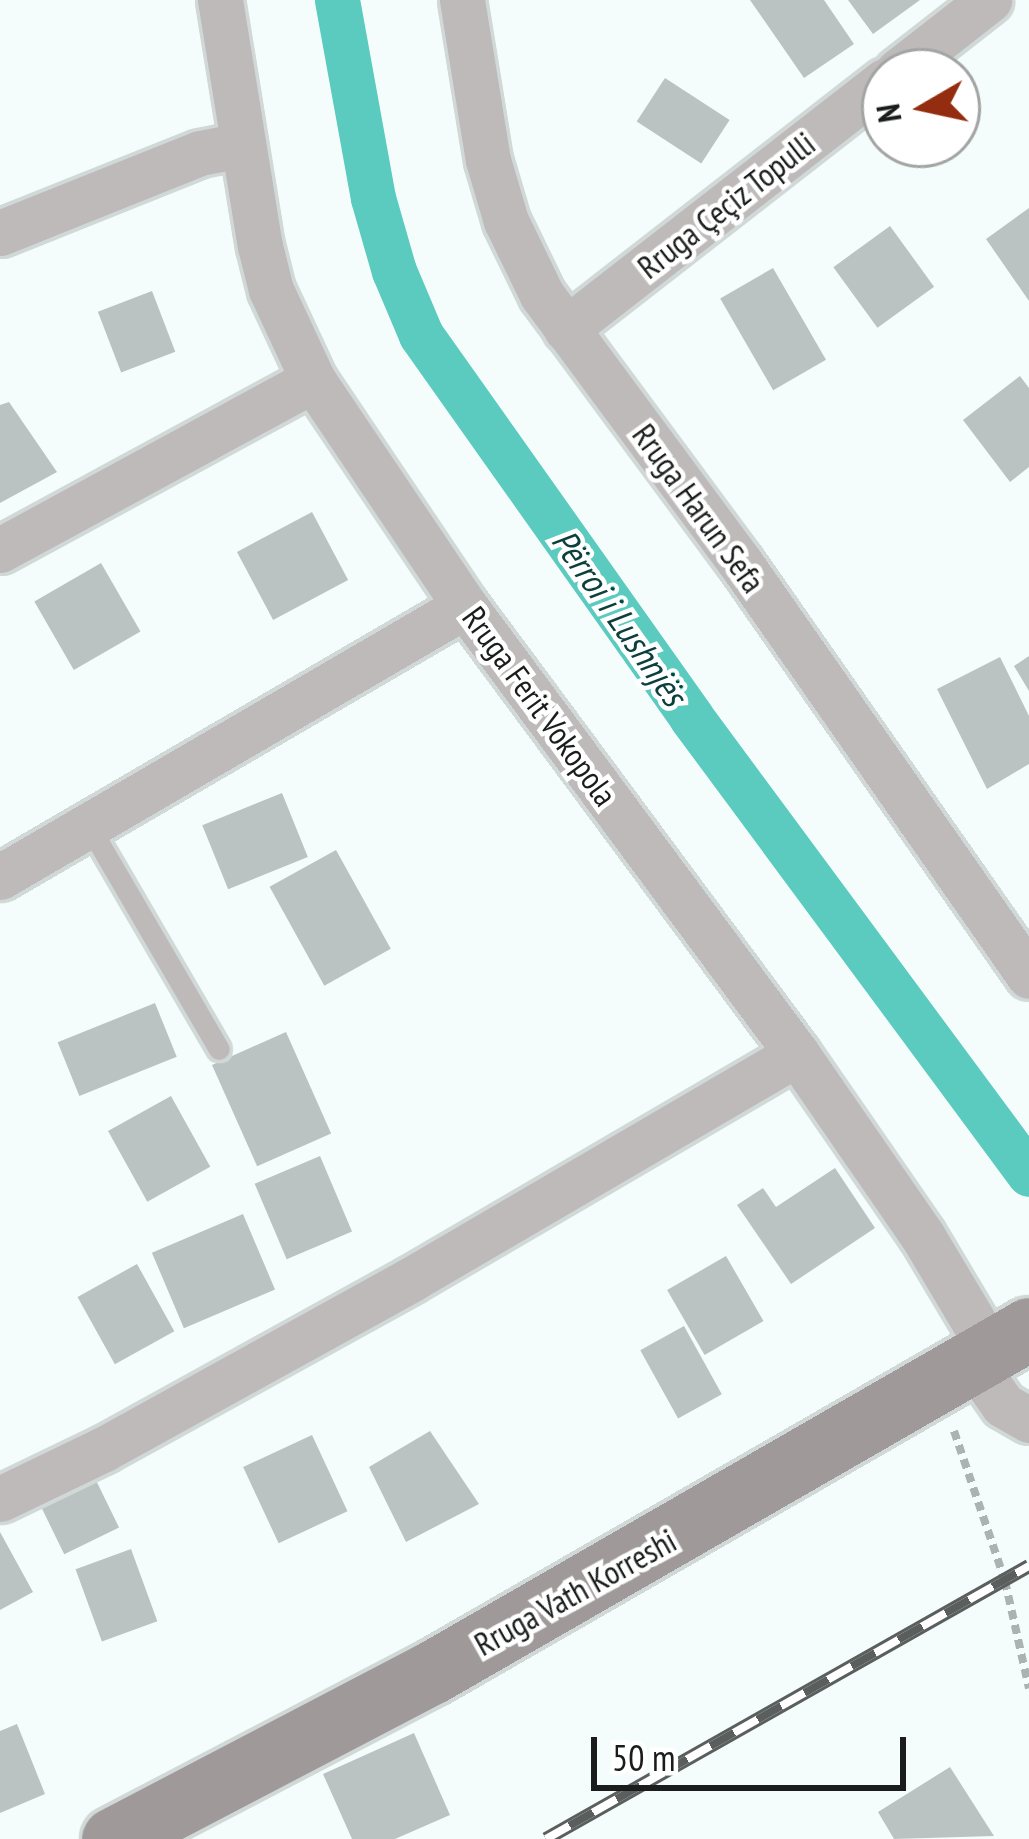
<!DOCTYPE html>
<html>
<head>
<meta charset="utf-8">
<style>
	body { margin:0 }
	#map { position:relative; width:1029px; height:1839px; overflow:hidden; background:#f4fdfc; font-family:"PT Sans Narrow",sans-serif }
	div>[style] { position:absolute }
	.canal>* { height:45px; margin:-22.5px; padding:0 22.5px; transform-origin:22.5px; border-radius:22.5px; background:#5bcabf }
	.building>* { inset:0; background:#bbc3c2; transform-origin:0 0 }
	.path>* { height:8px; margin-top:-4px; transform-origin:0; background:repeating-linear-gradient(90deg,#abb2b1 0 9px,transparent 0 15px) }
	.roads { filter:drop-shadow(3px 0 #d1d9d8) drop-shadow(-3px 0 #d1d9d8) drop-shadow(0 3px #d1d9d8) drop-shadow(0 -3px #d1d9d8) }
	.lane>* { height:21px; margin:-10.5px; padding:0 10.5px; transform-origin:10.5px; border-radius:10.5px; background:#bdbab9 }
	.street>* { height:45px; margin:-22.5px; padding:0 22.5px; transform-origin:22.5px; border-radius:22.5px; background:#bdbab9 }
	.secondary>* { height:63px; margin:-31.5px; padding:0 31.5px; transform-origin:31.5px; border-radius:31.5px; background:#9f9a99 }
	.rail>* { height:14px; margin-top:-7px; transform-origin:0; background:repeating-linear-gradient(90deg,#fff 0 27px,#5a5f5e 0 54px); box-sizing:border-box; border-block:3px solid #5a5f5e }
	span { translate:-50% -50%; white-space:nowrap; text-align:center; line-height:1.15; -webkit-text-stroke:9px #fff; paint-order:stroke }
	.street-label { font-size:33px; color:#1a1d1c }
	.water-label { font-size:36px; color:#0c403c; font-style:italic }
	.north { position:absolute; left:861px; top:48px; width:120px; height:120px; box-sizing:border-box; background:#fff; border:3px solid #a3a5a4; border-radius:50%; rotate:261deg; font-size:33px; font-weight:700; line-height:48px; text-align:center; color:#1a1d1c }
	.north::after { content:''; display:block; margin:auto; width:42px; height:54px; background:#942d0f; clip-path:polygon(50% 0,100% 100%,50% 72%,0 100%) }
	.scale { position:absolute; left:591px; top:1737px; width:315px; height:54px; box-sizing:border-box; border:6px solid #1a1d1c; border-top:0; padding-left:15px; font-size:36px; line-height:42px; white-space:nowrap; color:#1a1d1c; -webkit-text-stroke:9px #fff; paint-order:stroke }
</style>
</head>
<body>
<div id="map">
	<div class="canal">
		<div style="left:337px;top:0;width:201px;rotate:79.7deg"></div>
		<div style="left:373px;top:198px;width:76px;rotate:74deg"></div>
		<div style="left:394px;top:271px;width:69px;rotate:67.1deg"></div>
		<div style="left:421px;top:335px;width:468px;rotate:54.7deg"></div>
		<div style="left:691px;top:717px;width:568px;rotate:53.51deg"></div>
	</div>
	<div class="building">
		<div style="clip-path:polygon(750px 0,824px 0,854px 44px,804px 78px)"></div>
		<div style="clip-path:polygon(848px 0,920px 0,873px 34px)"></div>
		<div style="left:665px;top:78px;width:77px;height:52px;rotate:33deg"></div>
		<div style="clip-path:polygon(1029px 208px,1029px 301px,986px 239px)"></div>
		<div style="left:890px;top:226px;width:75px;height:70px;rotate:54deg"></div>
		<div style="left:773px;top:268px;width:106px;height:61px;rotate:60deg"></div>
		<div style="left:152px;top:291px;width:65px;height:58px;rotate:69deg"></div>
		<div style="clip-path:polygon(1020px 376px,1029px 388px,1029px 467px,1010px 482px,963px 420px)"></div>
		<div style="clip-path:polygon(9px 402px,57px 472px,0 503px,0 405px)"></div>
		<div style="left:312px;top:512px;width:77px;height:85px;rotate:62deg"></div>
		<div style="left:101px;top:563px;width:79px;height:77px;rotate:60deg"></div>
		<div style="clip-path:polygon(1029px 656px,1029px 691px,1014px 666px)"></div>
		<div style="clip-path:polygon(1000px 657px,1029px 716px,1029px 764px,987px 789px,937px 689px)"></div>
		<div style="left:282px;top:793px;width:69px;height:86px;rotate:68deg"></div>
		<div style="left:336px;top:850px;width:113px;height:76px;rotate:61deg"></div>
		<div style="left:155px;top:1003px;width:58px;height:105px;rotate:68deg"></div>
		<div style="left:286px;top:1032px;width:111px;height:81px;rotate:66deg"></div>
		<div style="left:171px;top:1096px;width:81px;height:72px;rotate:61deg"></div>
		<div style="left:320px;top:1156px;width:82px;height:71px;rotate:67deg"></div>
		<div style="clip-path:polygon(835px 1168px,875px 1228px,791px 1284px,737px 1205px,763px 1188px,776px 1207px)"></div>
		<div style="left:243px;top:1214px;width:82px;height:99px;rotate:67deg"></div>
		<div style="left:726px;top:1256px;width:75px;height:68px;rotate:60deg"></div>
		<div style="left:137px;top:1264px;width:77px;height:68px;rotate:61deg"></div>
		<div style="left:684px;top:1326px;width:78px;height:50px;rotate:61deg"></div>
		<div style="clip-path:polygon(430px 1431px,479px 1504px,406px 1542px,369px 1467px)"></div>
		<div style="left:312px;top:1435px;width:84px;height:76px;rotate:65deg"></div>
		<div style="left:91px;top:1470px;width:64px;height:61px;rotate:64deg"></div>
		<div style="clip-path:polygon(0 1532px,33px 1592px,0 1610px)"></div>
		<div style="left:131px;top:1549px;width:77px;height:59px;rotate:70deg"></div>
		<div style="clip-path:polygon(17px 1724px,45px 1794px,0 1813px,0 1731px)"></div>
		<div style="clip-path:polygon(414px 1733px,450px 1815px,395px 1839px,352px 1839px,323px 1774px)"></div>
		<div style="clip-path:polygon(950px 1767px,994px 1836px,894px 1839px,878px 1812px)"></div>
	</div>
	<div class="path">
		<div style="left:954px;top:1431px;width:158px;rotate:71.2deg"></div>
		<div style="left:1005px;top:1581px;width:110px;rotate:77.4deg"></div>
	</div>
	<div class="roads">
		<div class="lane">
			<div style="left:89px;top:826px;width:258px;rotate:59.8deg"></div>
		</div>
		<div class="street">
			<div style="left:220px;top:0;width:249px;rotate:80.8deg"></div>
			<div style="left:260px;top:246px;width:45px;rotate:76deg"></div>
			<div style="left:271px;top:290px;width:99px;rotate:65deg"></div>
			<div style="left:313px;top:380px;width:272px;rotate:56.1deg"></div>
			<div style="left:465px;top:606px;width:558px;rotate:53.46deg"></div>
			<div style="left:797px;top:1054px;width:220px;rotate:55.4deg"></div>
			<div style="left:922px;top:1235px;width:139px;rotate:59.2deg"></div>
			<div style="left:462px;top:0;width:162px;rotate:80.8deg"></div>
			<div style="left:488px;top:160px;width:64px;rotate:73.6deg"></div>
			<div style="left:506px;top:221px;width:82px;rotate:64.1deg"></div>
			<div style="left:542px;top:295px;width:331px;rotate:53.5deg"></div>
			<div style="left:739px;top:561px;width:506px;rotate:55.05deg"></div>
			<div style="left:897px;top:72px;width:117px;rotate:-38deg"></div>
			<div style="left:0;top:233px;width:215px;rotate:-21.8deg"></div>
			<div style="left:200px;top:153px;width:43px;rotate:-10.8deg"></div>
			<div style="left:566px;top:329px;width:404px;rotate:-37.9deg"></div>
			<div style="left:0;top:550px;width:356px;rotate:-28.5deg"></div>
			<div style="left:0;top:877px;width:538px;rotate:-30.23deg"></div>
			<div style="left:975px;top:1365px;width:49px;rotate:55deg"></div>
			<div style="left:1003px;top:1405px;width:30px;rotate:30deg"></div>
			<div style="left:0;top:1499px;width:115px;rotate:-25.7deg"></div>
			<div style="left:104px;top:1449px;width:350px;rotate:-28.9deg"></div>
			<div style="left:410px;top:1280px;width:448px;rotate:-30.3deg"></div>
		</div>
		<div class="secondary">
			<div style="left:113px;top:1839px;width:359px;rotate:-27.6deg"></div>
			<div style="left:431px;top:1673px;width:690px;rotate:-29.91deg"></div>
		</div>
	</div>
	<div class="rail">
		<div style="left:546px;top:1839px;width:555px;rotate:-29.48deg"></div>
	</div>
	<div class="street-label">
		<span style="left:726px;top:205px;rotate:-38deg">Rruga Çeçiz Topulli</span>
		<span style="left:699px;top:508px;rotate:54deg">Rruga Harun Sefa</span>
		<span style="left:540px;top:706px;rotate:54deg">Rruga Ferit Vokopola</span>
		<span style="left:575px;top:1592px;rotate:-29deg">Rruga Vath Korreshi</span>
	</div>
	<div class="water-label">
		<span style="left:620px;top:617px;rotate:55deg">Përroi i Lushnjës</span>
	</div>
	<div class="north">N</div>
	<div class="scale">50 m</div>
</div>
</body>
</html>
